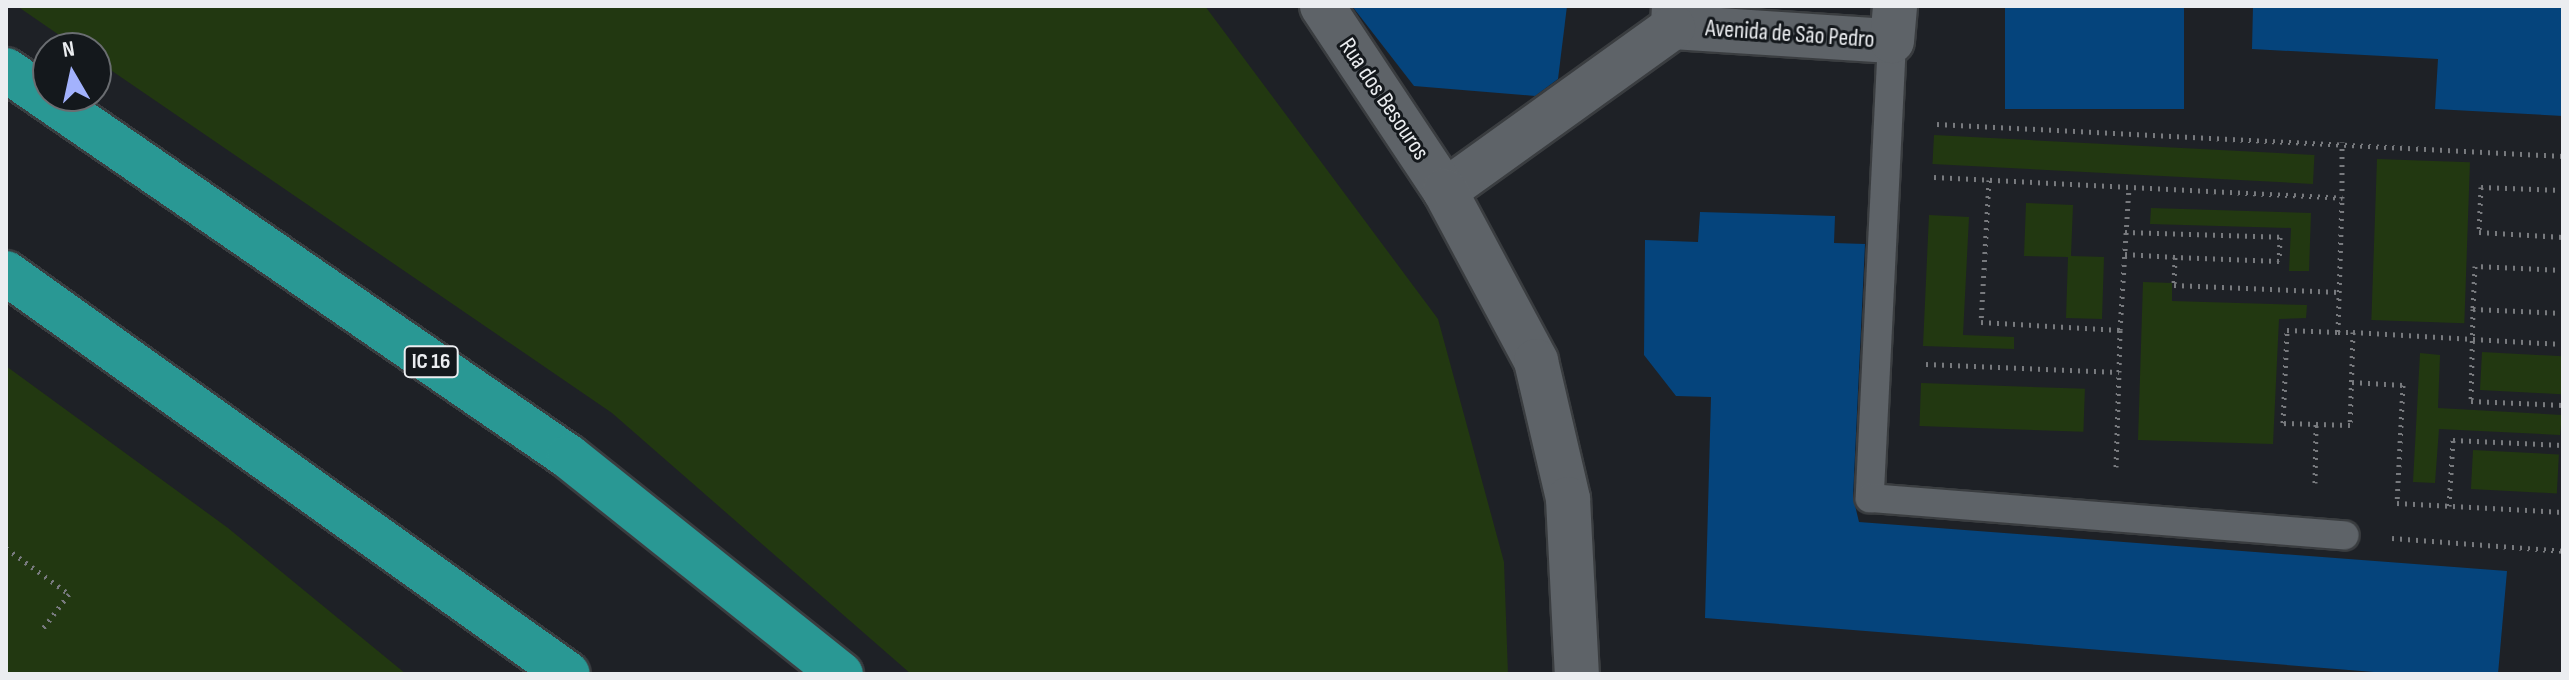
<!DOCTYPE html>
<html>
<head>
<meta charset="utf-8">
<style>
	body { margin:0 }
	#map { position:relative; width:2569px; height:680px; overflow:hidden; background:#1e2126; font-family:"Sofia Sans Condensed",sans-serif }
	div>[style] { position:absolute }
	.green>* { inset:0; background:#223811; transform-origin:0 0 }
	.building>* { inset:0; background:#05447c; transform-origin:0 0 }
	.path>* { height:5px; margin-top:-2.5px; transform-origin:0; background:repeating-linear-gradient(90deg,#787a7e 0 2px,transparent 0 8px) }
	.roads { filter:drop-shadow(2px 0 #3a3d40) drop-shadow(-2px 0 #3a3d40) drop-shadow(0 2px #3a3d40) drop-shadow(0 -2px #3a3d40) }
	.lane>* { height:28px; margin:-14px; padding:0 14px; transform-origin:14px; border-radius:14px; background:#5e6368 }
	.street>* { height:44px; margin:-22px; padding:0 22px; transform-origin:22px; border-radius:22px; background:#5e6368 }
	.secondary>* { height:44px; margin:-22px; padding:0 22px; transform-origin:22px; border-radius:22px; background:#5e6368 }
	.highway>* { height:44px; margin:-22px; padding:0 22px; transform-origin:22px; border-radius:22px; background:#299894 }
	span { translate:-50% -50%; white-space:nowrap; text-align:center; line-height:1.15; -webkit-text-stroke:6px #14181c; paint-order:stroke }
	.shield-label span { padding:2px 6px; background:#14181c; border:2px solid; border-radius:6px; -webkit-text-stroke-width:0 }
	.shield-label { font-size:22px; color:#ebedf0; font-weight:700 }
	.street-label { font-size:24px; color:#ebedf0 }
	.frame { position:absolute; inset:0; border:8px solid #ebedf0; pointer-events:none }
	.north { position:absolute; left:32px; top:32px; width:80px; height:80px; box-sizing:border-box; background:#14181c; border:2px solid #6a6d71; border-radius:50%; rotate:351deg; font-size:22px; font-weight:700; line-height:32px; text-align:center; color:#ebedf0 }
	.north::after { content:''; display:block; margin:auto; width:28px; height:36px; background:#a3b2fd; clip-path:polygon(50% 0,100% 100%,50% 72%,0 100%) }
</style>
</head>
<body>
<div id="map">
	<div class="green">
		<div style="clip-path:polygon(17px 6px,1205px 6px,1438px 319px,1504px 562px,1508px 674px,911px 674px,612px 413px,96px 60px,96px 48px,78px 48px)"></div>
		<div style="left:1934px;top:135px;width:381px;height:29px;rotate:3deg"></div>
		<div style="left:2377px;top:159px;width:93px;height:161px;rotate:2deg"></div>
		<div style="clip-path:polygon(2026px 203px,2073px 205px,2071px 256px,2104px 257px,2102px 319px,2066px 318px,2068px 257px,2024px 256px)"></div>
		<div style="clip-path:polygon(2151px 208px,2311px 213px,2309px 271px,2289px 271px,2291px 228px,2150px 224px)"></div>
		<div style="clip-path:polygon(1929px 215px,1969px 217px,1963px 335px,2014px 337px,2014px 349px,1923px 346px)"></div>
		<div style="clip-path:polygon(2143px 282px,2172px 283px,2172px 301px,2307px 305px,2306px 318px,2279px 319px,2273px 444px,2138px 440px)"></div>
		<div style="left:2482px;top:352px;width:81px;height:38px;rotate:3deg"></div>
		<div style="clip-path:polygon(2420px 353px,2440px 355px,2438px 408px,2562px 415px,2560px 435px,2439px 429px,2435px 483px,2413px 482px)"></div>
		<div style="clip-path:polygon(6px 366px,228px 528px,406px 674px,6px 674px)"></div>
		<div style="left:1921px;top:383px;width:164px;height:43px;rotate:2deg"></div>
		<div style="left:2473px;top:450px;width:86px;height:39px;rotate:3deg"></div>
	</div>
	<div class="building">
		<div style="clip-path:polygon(1352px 6px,1567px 6px,1558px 79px,1535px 96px,1414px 86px)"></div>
		<div style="left:2005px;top:6px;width:179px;height:103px"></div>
		<div style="clip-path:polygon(2253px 6px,2563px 6px,2563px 116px,2435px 109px,2438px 59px,2252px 49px)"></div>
		<div style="clip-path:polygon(1700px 212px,1835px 216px,1834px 243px,1865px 244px,1853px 497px,1859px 522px,2507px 571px,2498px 674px,2399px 674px,1705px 618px,1711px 397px,1676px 396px,1644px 355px,1645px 240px,1698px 242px)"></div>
	</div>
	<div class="path">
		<div style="left:1937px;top:124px;width:627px;rotate:2.93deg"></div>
		<div style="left:1934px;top:177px;width:409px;rotate:2.9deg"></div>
		<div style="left:2342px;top:198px;width:56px;rotate:-90deg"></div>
		<div style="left:1989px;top:180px;width:142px;rotate:93.2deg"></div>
		<div style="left:1981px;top:322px;width:139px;rotate:3.3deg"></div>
		<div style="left:2120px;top:330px;width:143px;rotate:-86.4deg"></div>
		<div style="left:2563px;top:190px;width:82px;rotate:-177.9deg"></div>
		<div style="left:2481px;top:187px;width:45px;rotate:92.5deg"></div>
		<div style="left:2479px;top:232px;width:84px;rotate:3.4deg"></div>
		<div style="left:2125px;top:232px;width:155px;rotate:1.8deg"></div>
		<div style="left:2280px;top:237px;width:24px;rotate:92deg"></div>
		<div style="left:2279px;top:261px;width:104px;rotate:-177.8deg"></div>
		<div style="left:2175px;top:257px;width:28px;rotate:92deg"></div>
		<div style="left:2174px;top:285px;width:165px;rotate:2.4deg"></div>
		<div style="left:2125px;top:254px;width:50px;rotate:3.4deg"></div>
		<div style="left:2563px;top:270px;width:88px;rotate:-177.4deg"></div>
		<div style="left:2475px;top:266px;width:43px;rotate:92.7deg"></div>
		<div style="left:2473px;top:309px;width:90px;rotate:2.5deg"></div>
		<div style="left:2473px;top:309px;width:92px;rotate:91.2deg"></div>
		<div style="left:2471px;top:401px;width:92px;rotate:2.5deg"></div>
		<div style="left:2338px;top:332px;width:15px"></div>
		<div style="left:2353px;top:332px;width:93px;rotate:91.8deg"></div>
		<div style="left:2350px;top:425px;width:67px;rotate:-178.3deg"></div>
		<div style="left:2283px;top:423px;width:93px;rotate:-87.5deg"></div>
		<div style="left:2287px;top:330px;width:51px;rotate:2.2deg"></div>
		<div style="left:2338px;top:332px;width:134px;rotate:-88.3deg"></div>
		<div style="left:2353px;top:332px;width:210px;rotate:3.3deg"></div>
		<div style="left:1926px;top:364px;width:193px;rotate:2.4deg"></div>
		<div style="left:2119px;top:372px;width:42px;rotate:-88.6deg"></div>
		<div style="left:2352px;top:382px;width:51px;rotate:3.4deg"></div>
		<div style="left:2403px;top:385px;width:118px;rotate:92.9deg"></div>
		<div style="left:2397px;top:503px;width:166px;rotate:3.1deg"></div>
		<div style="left:2116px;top:467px;width:95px;rotate:-88.2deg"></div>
		<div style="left:2315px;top:483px;width:59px;rotate:-89deg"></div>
		<div style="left:2449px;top:506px;width:66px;rotate:-86.5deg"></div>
		<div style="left:2453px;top:440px;width:110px;rotate:2.6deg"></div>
		<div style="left:2392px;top:538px;width:171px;rotate:4.3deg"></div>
		<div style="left:6px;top:548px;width:78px;rotate:36.1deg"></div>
		<div style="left:69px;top:594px;width:46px;rotate:127.1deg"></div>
	</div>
	<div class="roads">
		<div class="lane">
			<div style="left:1892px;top:41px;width:458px;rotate:92.8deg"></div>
			<div style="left:1870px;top:498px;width:476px;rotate:4.5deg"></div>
		</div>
		<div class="street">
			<div style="left:1674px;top:6px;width:21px;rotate:93deg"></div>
			<div style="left:1673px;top:27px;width:219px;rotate:3.7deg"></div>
			<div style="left:1892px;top:41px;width:35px;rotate:-85deg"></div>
			<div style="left:1445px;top:191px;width:281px;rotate:-35.7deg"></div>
		</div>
		<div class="secondary">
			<div style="left:1322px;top:6px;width:222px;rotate:56.4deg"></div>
			<div style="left:1445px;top:191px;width:193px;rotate:61.8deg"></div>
			<div style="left:1536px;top:361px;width:142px;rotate:76.9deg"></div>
			<div style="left:1568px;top:499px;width:175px;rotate:87.1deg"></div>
		</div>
		<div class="highway">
			<div style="left:6px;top:70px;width:683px;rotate:34.5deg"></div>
			<div style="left:569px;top:457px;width:348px;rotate:38.6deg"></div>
			<div style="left:6px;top:273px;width:690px;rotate:35.51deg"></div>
		</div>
	</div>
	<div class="shield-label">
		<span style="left:431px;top:362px">IC 16</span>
	</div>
	<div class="street-label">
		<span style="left:1790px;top:34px;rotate:4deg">Avenida de São Pedro</span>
		<span style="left:1384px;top:99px;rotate:56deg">Rua dos Besouros</span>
	</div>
	<div class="frame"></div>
	<div class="north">N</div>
</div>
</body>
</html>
